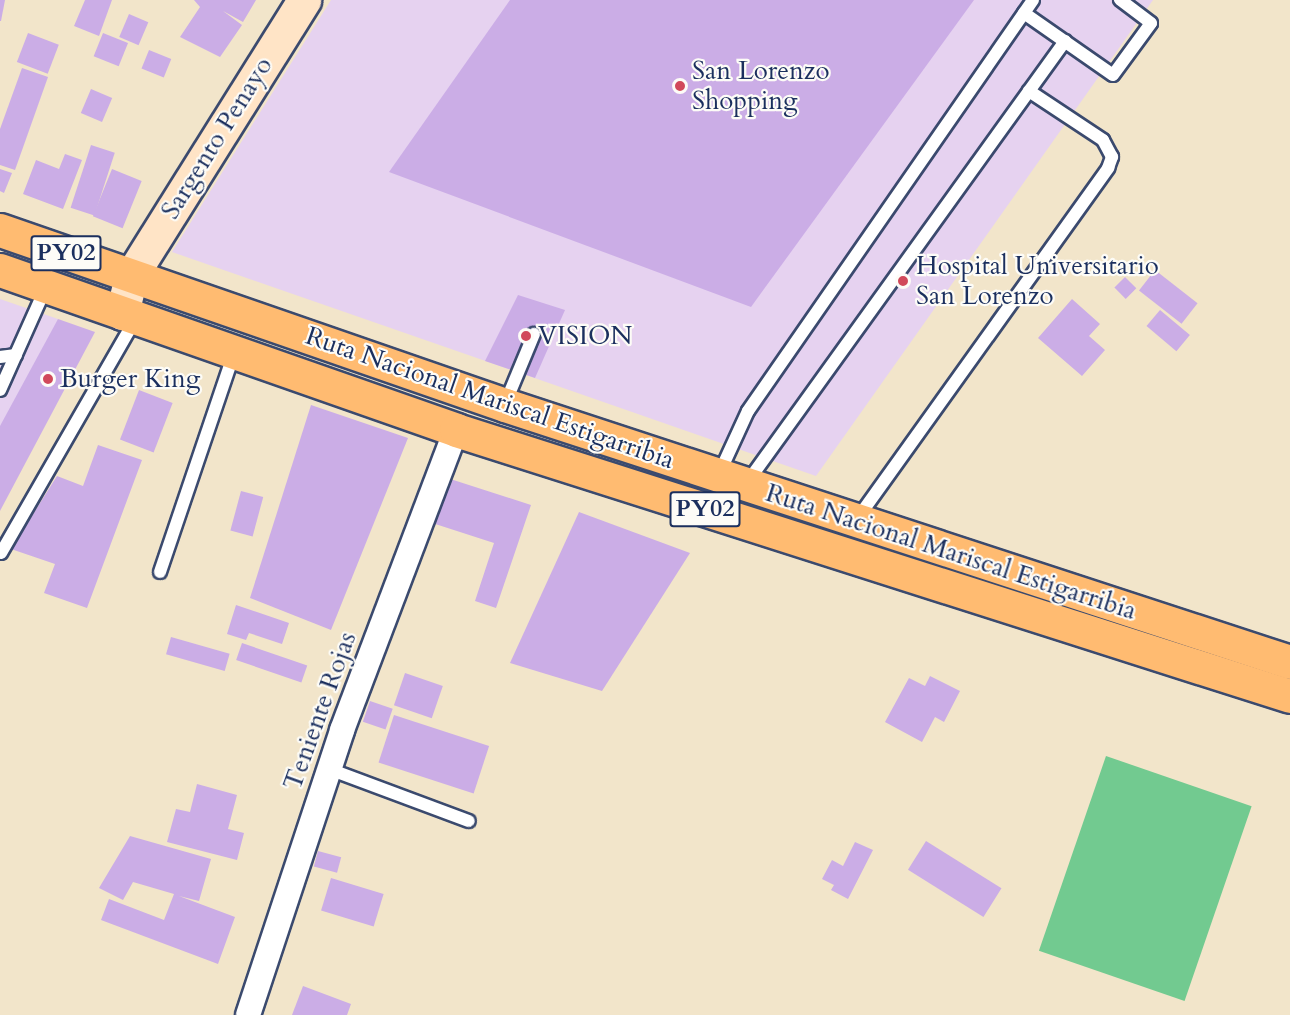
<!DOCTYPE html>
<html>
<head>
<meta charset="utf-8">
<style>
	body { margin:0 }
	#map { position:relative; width:1290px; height:1015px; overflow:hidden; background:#f2e5ca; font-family:Cardo,serif }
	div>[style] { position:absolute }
	.built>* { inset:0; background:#e6d2f0 }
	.green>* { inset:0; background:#72ca90; transform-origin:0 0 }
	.building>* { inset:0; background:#cbade6; transform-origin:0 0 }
	.roads { filter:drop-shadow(2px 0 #3b4a6e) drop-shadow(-2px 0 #3b4a6e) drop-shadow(0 2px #3b4a6e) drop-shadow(0 -2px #3b4a6e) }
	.lane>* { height:12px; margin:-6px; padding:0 6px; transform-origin:6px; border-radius:6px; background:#fff }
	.street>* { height:24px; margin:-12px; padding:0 12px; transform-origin:12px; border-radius:12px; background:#fff }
	.secondary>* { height:33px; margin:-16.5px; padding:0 16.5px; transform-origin:16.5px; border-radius:16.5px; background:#ffe4c6 }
	.highway>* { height:33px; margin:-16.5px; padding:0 16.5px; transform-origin:16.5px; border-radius:16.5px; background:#ffbb71 }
	.dots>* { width:16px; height:16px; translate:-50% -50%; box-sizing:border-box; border:3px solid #fdfcf7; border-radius:50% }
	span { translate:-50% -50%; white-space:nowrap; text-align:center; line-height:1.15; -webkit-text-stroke:4.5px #fdfcf7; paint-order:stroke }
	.shield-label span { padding:2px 4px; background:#fdfcf7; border:2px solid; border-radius:4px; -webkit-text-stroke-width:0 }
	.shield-label { font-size:24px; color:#1b2f5e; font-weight:700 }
	.poi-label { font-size:26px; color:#1b2f5e }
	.left { translate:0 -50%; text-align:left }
	.street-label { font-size:26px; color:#1b2f5e }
</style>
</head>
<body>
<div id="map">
	<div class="built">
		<div style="clip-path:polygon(331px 0,1153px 0,816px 476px,172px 252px)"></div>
		<div style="clip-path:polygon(0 299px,58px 319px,0 472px)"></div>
	</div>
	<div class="green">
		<div style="left:1106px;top:756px;width:154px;height:206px;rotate:19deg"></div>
	</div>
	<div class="building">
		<div style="clip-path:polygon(0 0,5px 0,1px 21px,0 21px)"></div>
		<div style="clip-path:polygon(85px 0,112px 0,99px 36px,74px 26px)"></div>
		<div style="clip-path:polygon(194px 0,256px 0,243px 22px,223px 11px,242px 25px,220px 57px,180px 37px,200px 7px)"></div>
		<div style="clip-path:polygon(510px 0,974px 0,751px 307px,389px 172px)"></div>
		<div style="left:129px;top:14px;width:21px;height:25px;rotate:23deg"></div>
		<div style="left:28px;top:33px;width:33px;height:31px;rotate:21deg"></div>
		<div style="left:103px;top:33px;width:27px;height:25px;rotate:22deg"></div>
		<div style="left:149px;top:50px;width:24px;height:20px;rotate:22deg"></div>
		<div style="clip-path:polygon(22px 68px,48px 77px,15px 170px,0 165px,0 129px)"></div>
		<div style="left:91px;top:89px;width:23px;height:26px;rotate:23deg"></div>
		<div style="left:91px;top:145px;width:25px;height:66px;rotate:18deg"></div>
		<div style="clip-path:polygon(65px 154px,82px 160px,63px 209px,23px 194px,36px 160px,59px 169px)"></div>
		<div style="clip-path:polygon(0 169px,12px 173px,4px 193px,0 191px)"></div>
		<div style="left:112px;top:169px;width:32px;height:51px;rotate:22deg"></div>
		<div style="left:1155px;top:270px;width:54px;height:26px;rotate:38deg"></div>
		<div style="left:1125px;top:277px;width:16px;height:15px;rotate:45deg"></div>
		<div style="clip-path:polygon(518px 295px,565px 310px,535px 378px,485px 361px)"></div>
		<div style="clip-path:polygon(1072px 299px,1100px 324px,1089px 336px,1105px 350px,1082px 376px,1038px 338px)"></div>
		<div style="left:1160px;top:310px;width:39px;height:21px;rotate:40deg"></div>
		<div style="clip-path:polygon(58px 319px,95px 332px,0 511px,0 426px)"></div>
		<div style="left:139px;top:390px;width:36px;height:53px;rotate:21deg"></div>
		<div style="clip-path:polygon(311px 405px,408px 438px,331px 630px,250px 598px)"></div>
		<div style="clip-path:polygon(98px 445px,142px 460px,87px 608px,44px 593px,55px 564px,11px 549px,57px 476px,83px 486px)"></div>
		<div style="clip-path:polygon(441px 476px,531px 505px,496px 608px,475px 601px,494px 543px,426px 521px)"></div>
		<div style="left:241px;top:491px;width:23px;height:41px;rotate:15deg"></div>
		<div style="clip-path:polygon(579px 512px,690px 553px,602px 691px,510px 663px)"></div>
		<div style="clip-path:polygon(236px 605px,289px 623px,282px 644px,249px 633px,246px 640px,227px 634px)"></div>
		<div style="left:171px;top:637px;width:61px;height:18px;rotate:16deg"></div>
		<div style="left:242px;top:643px;width:69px;height:18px;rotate:19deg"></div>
		<div style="left:405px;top:673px;width:40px;height:34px;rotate:19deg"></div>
		<div style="clip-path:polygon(930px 676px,960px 691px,944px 722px,935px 717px,922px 742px,885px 722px,909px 678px,925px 686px)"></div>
		<div style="left:370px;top:701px;width:24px;height:22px;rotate:19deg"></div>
		<div style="left:394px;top:715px;width:100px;height:50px;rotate:18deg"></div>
		<div style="clip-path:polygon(197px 784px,237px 795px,228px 829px,244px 833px,237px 860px,167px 842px,176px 809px,190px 812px)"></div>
		<div style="clip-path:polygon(130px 836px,211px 859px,199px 901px,179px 896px,235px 917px,218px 964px,101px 920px,109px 899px,164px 920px,174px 894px,133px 882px,123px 900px,99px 888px)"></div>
		<div style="left:926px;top:841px;width:89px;height:34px;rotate:32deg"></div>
		<div style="clip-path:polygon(855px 842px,873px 850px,848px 899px,831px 890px,834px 885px,822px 879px,832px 860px,843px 866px)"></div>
		<div style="left:318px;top:851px;width:24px;height:16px;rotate:15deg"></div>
		<div style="left:331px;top:878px;width:55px;height:34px;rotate:17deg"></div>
		<div style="clip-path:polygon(303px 986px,351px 1004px,347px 1015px,292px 1015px)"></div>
	</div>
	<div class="roads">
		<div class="lane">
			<div style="left:1024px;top:13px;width:108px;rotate:34.9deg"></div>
			<div style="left:1113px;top:75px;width:64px;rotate:-53.8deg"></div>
			<div style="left:1151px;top:23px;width:39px;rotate:-143deg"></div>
			<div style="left:0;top:357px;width:16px;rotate:-7deg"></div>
			<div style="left:0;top:390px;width:113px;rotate:-65.9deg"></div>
			<div style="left:505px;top:404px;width:76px;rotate:-67.5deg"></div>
			<div style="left:719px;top:474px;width:69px;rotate:-65.3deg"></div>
			<div style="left:748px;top:411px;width:500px;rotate:-55.26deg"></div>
			<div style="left:707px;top:500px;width:30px;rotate:-12deg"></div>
			<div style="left:736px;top:494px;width:14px;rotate:-45deg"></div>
			<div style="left:746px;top:484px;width:546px;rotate:-54.24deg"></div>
			<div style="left:857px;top:519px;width:432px;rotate:-54.4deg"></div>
			<div style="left:1108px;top:168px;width:12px;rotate:-70deg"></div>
			<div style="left:1112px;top:157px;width:19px;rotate:-118deg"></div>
			<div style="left:1103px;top:140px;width:89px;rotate:-146.5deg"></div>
			<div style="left:1px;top:553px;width:269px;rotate:-60.1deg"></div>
			<div style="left:160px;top:572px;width:231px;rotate:-71.3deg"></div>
			<div style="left:329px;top:769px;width:149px;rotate:20.4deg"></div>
		</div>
		<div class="street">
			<div style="left:248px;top:1015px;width:300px;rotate:-71.7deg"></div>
			<div style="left:342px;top:730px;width:321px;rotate:-69.2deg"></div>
		</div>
		<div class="secondary">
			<div style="left:122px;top:313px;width:38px;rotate:-76deg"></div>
			<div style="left:131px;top:276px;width:326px;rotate:-57.9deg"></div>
		</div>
		<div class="highway">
			<div style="left:0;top:230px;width:534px;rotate:19.11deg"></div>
			<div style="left:505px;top:405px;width:826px;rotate:18.13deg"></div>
			<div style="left:0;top:270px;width:483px;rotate:19.3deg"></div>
			<div style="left:456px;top:430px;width:875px;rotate:17.69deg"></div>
		</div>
	</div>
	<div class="dots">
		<div style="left:680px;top:86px;background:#d1495b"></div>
		<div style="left:903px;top:281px;background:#d1495b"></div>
		<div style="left:526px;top:336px;background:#d1495b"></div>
		<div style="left:48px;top:379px;background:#d1495b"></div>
	</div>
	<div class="shield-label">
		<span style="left:66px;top:253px">PY02</span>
		<span style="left:705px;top:509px">PY02</span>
	</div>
	<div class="poi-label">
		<span class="left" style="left:692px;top:86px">San Lorenzo<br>Shopping</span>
		<span class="left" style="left:916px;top:281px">Hospital Universitario<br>San Lorenzo</span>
		<span class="left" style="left:538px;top:336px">VISION</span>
		<span class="left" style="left:60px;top:379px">Burger King</span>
	</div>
	<div class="street-label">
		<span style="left:217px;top:138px;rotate:-58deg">Sargento Penayo</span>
		<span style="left:490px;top:398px;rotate:19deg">Ruta Nacional Mariscal Estigarribia</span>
		<span style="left:951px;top:552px;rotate:18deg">Ruta Nacional Mariscal Estigarribia</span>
		<span style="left:320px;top:711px;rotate:-70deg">Teniente Rojas</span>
	</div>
</div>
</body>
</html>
